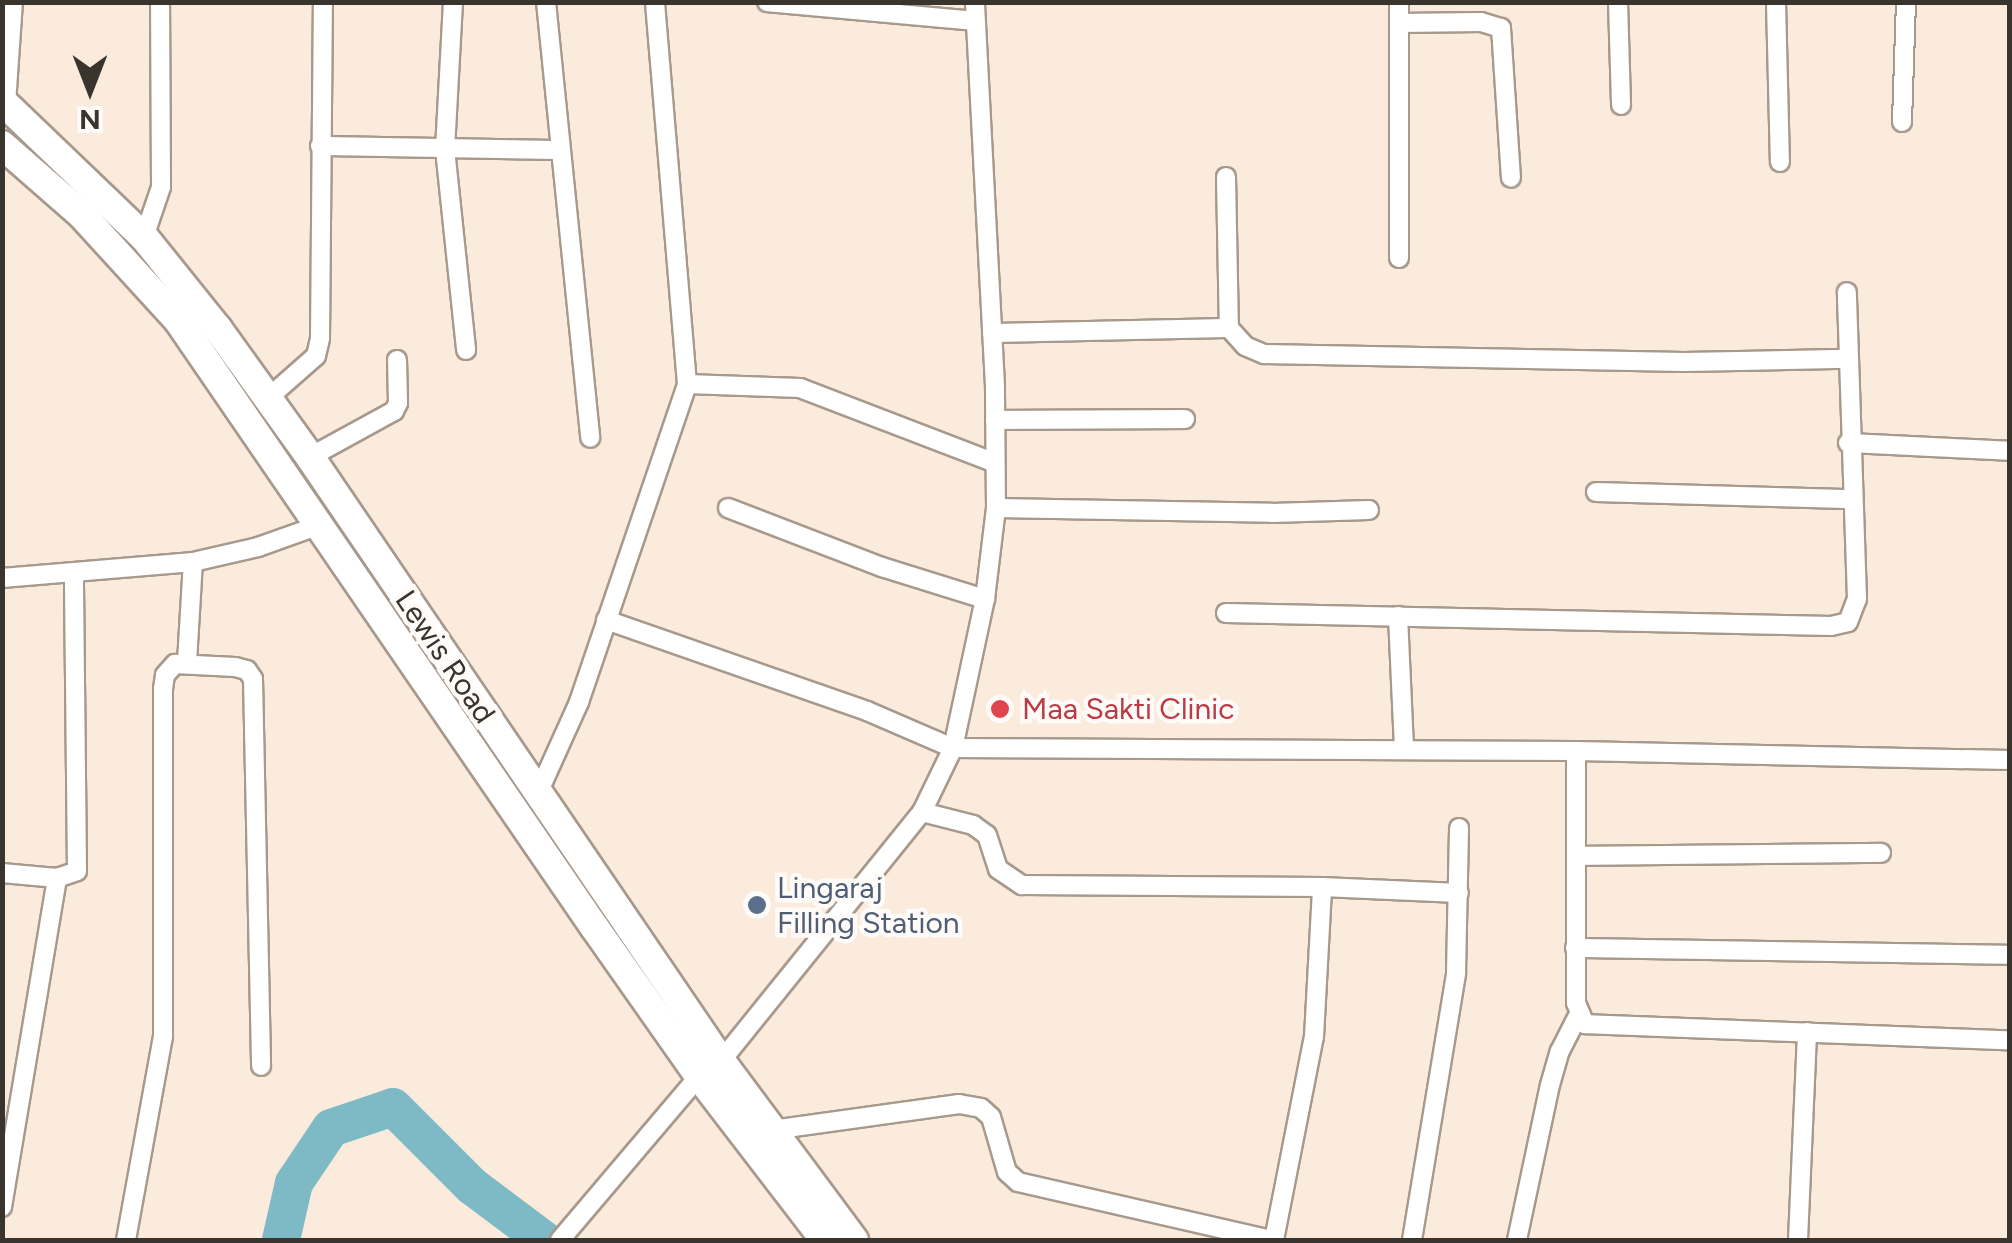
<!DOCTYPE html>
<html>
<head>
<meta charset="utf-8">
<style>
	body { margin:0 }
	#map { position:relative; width:2012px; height:1243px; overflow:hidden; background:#faebdd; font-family:Figtree,sans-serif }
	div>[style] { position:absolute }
	.river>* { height:38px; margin:-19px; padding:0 19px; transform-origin:19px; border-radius:19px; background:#7ebac6 }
	.roads { filter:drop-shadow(2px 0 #a7998c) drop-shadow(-2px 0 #a7998c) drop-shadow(0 2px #a7998c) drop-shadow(0 -2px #a7998c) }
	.minor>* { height:18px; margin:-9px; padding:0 9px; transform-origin:9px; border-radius:9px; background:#fff }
	.primary>* { height:28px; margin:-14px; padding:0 14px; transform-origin:14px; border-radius:14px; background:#fff }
	.dots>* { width:28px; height:28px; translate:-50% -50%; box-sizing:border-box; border:5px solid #fefbf8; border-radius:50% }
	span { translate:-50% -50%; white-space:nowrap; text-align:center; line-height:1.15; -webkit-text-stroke:9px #fefbf8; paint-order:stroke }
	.street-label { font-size:30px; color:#3a342f }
	.health-label { font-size:30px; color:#be3a42 }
	.left { translate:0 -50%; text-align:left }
	.service-label { font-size:30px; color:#4e5e75 }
	.frame { position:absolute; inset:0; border:5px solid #3a342f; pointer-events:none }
	.north { position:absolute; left:40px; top:40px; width:100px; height:100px; -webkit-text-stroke:8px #fefbf8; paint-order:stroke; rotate:180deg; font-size:28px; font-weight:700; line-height:40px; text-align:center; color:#3a342f }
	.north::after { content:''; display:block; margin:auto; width:35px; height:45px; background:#3a342f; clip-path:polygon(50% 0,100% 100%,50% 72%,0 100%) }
</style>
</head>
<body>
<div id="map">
	<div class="river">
		<div style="left:281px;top:1240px;width:58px;rotate:-77.2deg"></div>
		<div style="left:294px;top:1183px;width:66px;rotate:-56.1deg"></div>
		<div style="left:331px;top:1128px;width:65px;rotate:-18.7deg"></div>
		<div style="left:393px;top:1107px;width:112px;rotate:45deg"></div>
		<div style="left:472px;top:1186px;width:90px;rotate:36.9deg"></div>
	</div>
	<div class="roads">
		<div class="minor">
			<div style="left:453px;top:2px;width:147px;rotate:93.1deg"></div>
			<div style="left:445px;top:149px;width:202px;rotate:84deg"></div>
			<div style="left:546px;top:2px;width:438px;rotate:84.2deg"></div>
			<div style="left:767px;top:2px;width:209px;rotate:5.2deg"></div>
			<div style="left:1399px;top:2px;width:256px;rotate:90deg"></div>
			<div style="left:1618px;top:2px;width:103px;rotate:88.3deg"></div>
			<div style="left:1776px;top:2px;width:160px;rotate:88.6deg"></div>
			<div style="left:1399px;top:23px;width:82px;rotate:-0.7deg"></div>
			<div style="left:1481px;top:22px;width:21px;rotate:17deg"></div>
			<div style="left:1501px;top:28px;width:150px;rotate:86.2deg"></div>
			<div style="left:6px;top:104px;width:102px;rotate:-86.1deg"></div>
			<div style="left:1902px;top:122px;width:120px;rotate:-88.1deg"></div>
			<div style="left:320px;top:146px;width:241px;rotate:1deg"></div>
			<div style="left:1226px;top:177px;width:151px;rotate:88.9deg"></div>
			<div style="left:1229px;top:328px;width:24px;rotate:48deg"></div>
			<div style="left:1245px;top:346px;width:21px;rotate:23deg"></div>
			<div style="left:1264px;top:354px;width:420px;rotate:1.1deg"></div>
			<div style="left:1684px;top:362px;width:163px;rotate:-1.1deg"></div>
			<div style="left:144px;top:237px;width:53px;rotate:-71.2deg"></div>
			<div style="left:161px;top:187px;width:185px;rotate:-90.3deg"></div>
			<div style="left:992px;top:333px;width:237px;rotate:-1.2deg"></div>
			<div style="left:687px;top:384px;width:113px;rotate:2deg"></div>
			<div style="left:800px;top:388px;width:209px;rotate:21deg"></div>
			<div style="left:267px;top:399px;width:65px;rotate:-41.3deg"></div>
			<div style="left:316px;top:356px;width:18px;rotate:-77deg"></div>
			<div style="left:320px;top:338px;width:336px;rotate:-89.5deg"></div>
			<div style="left:995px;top:420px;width:190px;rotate:-0.3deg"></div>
			<div style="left:1848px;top:443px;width:162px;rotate:2.8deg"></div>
			<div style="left:310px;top:457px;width:96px;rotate:-28.7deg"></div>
			<div style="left:394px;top:411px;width:9px;rotate:-63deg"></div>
			<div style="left:398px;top:403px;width:43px;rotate:-91.3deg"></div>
			<div style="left:1596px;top:492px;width:257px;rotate:1.6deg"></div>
			<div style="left:728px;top:508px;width:165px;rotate:21deg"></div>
			<div style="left:882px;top:567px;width:108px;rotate:17.3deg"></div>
			<div style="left:996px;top:508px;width:276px;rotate:1deg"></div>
			<div style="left:1272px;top:513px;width:97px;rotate:-1.8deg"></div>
			<div style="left:2px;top:578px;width:192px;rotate:-4.8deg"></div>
			<div style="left:193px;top:562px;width:67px;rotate:-13deg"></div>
			<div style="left:258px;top:547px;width:63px;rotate:-19.6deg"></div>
			<div style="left:1226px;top:613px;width:605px;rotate:1.23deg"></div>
			<div style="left:1831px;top:626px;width:17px;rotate:-13deg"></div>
			<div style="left:1848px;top:622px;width:25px;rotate:-69deg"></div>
			<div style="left:1857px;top:599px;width:307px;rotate:-91.9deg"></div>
			<div style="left:1398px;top:616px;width:134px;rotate:87.4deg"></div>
			<div style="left:606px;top:620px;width:276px;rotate:19.2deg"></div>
			<div style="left:867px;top:711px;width:94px;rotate:23.3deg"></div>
			<div style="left:953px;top:748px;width:623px;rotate:0.28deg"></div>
			<div style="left:1576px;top:751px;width:434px;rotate:1.2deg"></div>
			<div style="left:187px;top:662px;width:100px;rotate:-86.6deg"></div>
			<div style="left:1576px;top:751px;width:252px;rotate:90deg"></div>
			<div style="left:1576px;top:1003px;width:23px;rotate:67deg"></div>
			<div style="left:1585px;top:1024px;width:425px;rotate:2.2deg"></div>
			<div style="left:538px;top:793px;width:100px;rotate:-65.7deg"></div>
			<div style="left:579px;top:702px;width:336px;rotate:-71.2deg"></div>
			<div style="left:687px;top:384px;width:383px;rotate:-94.8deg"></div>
			<div style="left:922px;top:812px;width:53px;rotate:14.3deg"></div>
			<div style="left:973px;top:825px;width:17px;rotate:36deg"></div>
			<div style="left:987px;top:835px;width:36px;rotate:72deg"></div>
			<div style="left:998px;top:869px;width:29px;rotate:34deg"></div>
			<div style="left:1022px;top:885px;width:300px;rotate:0.4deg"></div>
			<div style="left:1322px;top:887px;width:137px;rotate:2.5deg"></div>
			<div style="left:1577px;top:856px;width:304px;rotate:-0.6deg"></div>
			<div style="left:2px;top:873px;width:55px;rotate:5.2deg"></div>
			<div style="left:57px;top:878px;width:21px;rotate:-19deg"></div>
			<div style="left:77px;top:871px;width:297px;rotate:-90.6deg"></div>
			<div style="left:1575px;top:948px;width:435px;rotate:0.9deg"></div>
			<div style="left:721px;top:1061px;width:320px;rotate:-51.1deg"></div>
			<div style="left:922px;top:812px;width:71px;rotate:-64.2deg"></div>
			<div style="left:953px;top:748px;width:152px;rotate:-77.9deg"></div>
			<div style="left:985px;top:599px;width:92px;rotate:-83.1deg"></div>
			<div style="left:996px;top:508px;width:122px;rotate:-90.5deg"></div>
			<div style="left:995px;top:386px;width:385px;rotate:-93deg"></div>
			<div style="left:772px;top:1130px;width:189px;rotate:-7.9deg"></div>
			<div style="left:959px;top:1104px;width:22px;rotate:10deg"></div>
			<div style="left:981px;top:1108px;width:13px;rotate:42deg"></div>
			<div style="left:991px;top:1117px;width:57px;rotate:73.8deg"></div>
			<div style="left:1007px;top:1172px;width:15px;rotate:42deg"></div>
			<div style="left:1018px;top:1182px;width:261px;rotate:12.9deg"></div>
			<div style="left:2px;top:1207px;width:334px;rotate:-80.5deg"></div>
			<div style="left:126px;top:1240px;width:206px;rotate:-79.7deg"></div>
			<div style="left:163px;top:1037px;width:348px;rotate:-90deg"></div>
			<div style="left:163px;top:689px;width:14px;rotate:-82deg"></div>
			<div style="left:165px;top:675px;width:15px;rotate:-48deg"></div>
			<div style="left:175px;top:664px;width:60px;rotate:2.9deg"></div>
			<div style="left:235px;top:667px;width:12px;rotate:14deg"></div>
			<div style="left:247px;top:670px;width:11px;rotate:56deg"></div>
			<div style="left:253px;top:679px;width:387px;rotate:88.8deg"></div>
			<div style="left:560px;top:1240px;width:215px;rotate:-49.7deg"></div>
			<div style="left:1274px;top:1240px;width:207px;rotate:-78.9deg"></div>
			<div style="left:1314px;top:1037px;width:150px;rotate:-86.9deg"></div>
			<div style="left:1412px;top:1240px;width:271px;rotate:-80.6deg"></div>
			<div style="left:1456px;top:973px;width:145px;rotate:-88.8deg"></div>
			<div style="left:1517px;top:1240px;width:158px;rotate:-78deg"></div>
			<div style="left:1550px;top:1085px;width:35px;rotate:-74deg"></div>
			<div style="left:1560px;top:1051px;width:39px;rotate:-63deg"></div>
			<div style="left:1798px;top:1240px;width:208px;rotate:-87.5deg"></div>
		</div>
		<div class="primary">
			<div style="left:2px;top:101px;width:197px;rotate:43.8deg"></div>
			<div style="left:144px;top:237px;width:118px;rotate:51.2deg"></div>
			<div style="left:218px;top:329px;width:158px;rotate:54.3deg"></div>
			<div style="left:310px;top:457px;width:731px;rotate:55.77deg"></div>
			<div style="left:721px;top:1061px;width:223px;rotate:53.4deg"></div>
			<div style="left:2px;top:145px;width:106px;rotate:41.2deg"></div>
			<div style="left:82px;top:215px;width:142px;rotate:47.6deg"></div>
			<div style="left:178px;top:320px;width:737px;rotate:55.56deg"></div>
			<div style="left:595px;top:928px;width:181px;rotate:54.9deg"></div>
			<div style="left:699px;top:1076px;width:207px;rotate:52.5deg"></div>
		</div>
	</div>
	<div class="dots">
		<div style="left:1000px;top:709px;background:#e0444e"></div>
		<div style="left:757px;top:905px;background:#5c6f8a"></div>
	</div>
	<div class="street-label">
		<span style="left:445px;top:657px;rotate:56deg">Lewis Road</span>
	</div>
	<div class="health-label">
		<span class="left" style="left:1022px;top:709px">Maa Sakti Clinic</span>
	</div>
	<div class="service-label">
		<span class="left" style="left:777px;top:905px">Lingaraj<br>Filling Station</span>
	</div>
	<div class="frame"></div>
	<div class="north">N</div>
</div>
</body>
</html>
